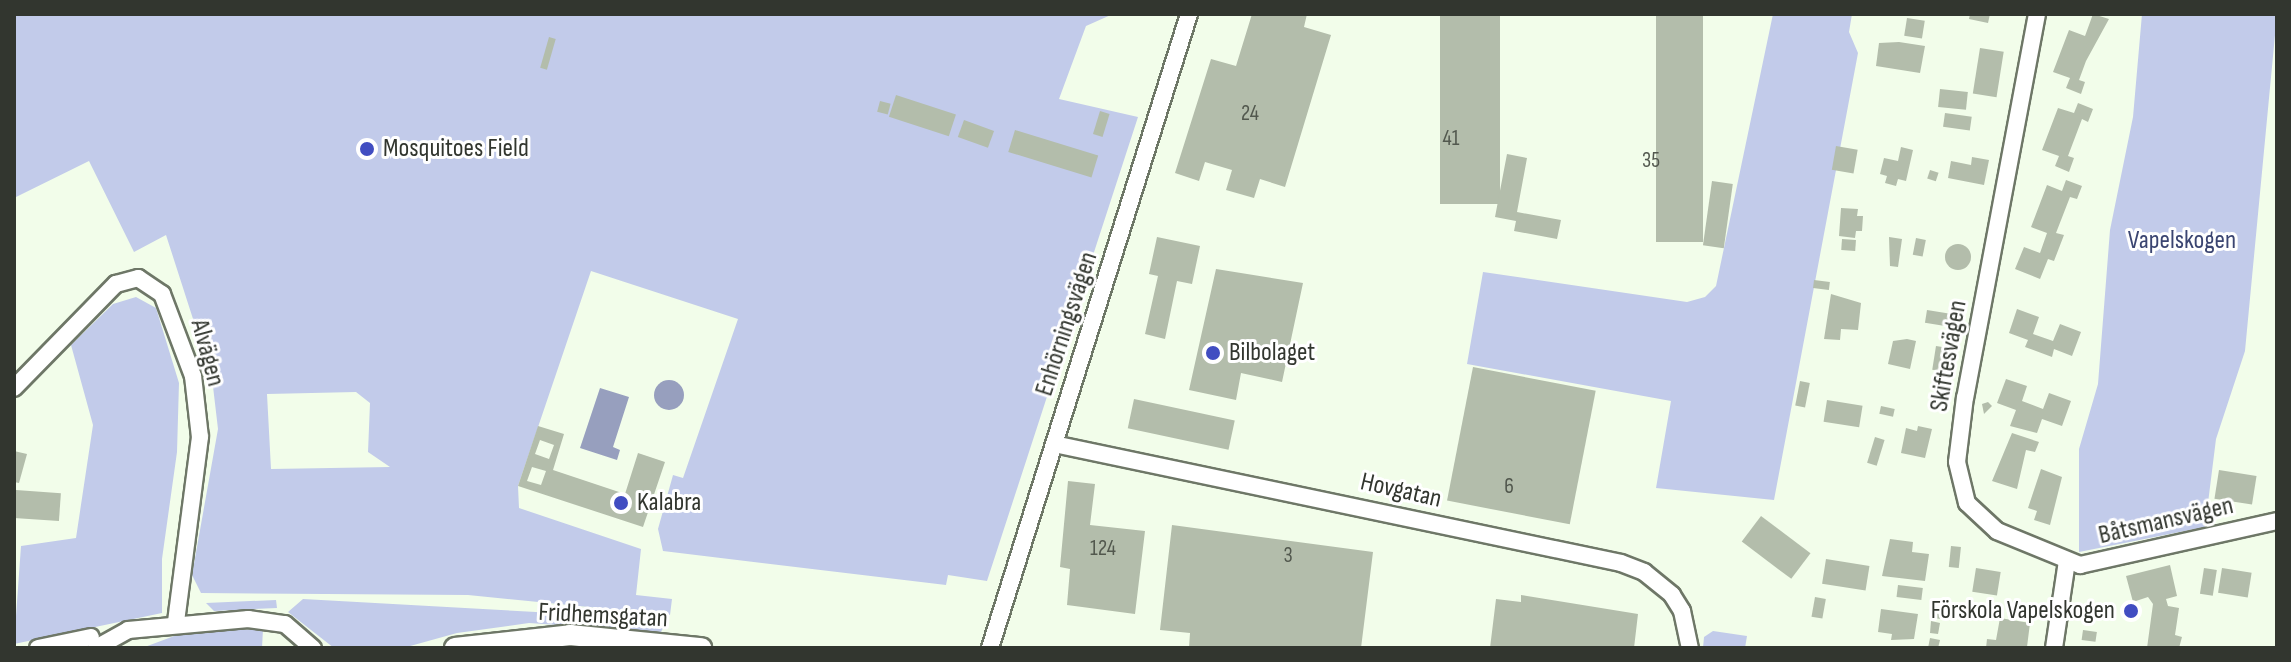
<!DOCTYPE html>
<html>
<head>
<meta charset="utf-8">
<style>
	body { margin:0 }
	#map { position:relative; width:2291px; height:662px; overflow:hidden; background:#f2fdea; font-family:"Sofia Sans Condensed",sans-serif }
	div>[style] { position:absolute }
	.green>* { inset:0; background:#c2cbea }
	.water>* { inset:0; background:#979fbe }
	.round { border-radius:50% }
	.building>* { inset:0; background:#b3bdab; transform-origin:0 0 }
	.roads { filter:drop-shadow(2px 0 #6e7767) drop-shadow(-2px 0 #6e7767) drop-shadow(0 2px #6e7767) drop-shadow(0 -2px #6e7767) }
	.minor>* { height:16px; margin:-8px; padding:0 8px; transform-origin:8px; border-radius:8px; background:#fff }
	.tertiary>* { height:20px; margin:-10px; padding:0 10px; transform-origin:10px; border-radius:10px; background:#fff }
	.dots>* { width:22px; height:22px; translate:-50% -50%; box-sizing:border-box; border:4px solid #fff; border-radius:50% }
	span { translate:-50% -50%; white-space:nowrap; text-align:center; line-height:1.15; -webkit-text-stroke:6px #fff; paint-order:stroke }
	.number-label { font-size:22px; color:#52584e }
	.number-label span { -webkit-text-stroke-width:0 }
	.poi-label { font-size:26px; color:#32362f }
	.left { translate:0 -50%; text-align:left }
	.right { translate:-100% -50%; text-align:right }
	.park-label { font-size:26px; color:#3b4571 }
	.street-label { font-size:26px; color:#32362f }
	.frame { position:absolute; inset:0; border:16px solid #32362f; pointer-events:none }
</style>
</head>
<body>
<div id="map">
	<div class="green">
		<div style="clip-path:polygon(evenodd,14px 14px,1113px 14px,1086px 26px,1059px 99px,1138px 117px,987px 581px,948px 575px,946px 585px,663px 551px,658px 529px,673px 475px,683px 478px,738px 319px,591px 271px,518px 486px,519px 508px,641px 549px,636px 595px,672px 599px,670px 615px,468px 595px,201px 593px,192px 575px,218px 429px,212px 378px,166px 235px,134px 252px,89px 161px,14px 198px,14px 14px,356px 392px,370px 403px,368px 452px,390px 467px,271px 469px,267px 394px,356px 392px)"></div>
		<div style="clip-path:polygon(1773px 14px,1852px 14px,1849px 32px,1858px 53px,1774px 500px,1656px 488px,1671px 401px,1467px 364px,1483px 272px,1687px 302px,1705px 297px,1716px 286px)"></div>
		<div style="clip-path:polygon(2142px 14px,2277px 14px,2245px 351px,2216px 439px,2205px 527px,2079px 552px,2079px 449px,2098px 384px,2110px 230px,2133px 117px)"></div>
		<div style="clip-path:polygon(136px 297px,156px 308px,179px 383px,177px 452px,162px 559px,162px 613px,14px 644px,21px 546px,76px 538px,93px 425px,71px 345px,113px 304px)"></div>
		<div style="clip-path:polygon(303px 599px,536px 612px,663px 628px,661px 632px,529px 623px,457px 633px,403px 648px,334px 648px,288px 612px)"></div>
		<div style="clip-path:polygon(276px 600px,277px 608px,214px 611px,206px 603px)"></div>
		<div style="clip-path:polygon(263px 629px,262px 648px,142px 648px,185px 632px)"></div>
		<div style="clip-path:polygon(1713px 631px,1747px 636px,1745px 648px,1703px 648px,1704px 637px)"></div>
	</div>
	<div class="water">
		<div class="round" style="left:654px;top:380px;width:30px;height:30px"></div>
		<div style="clip-path:polygon(600px 388px,629px 397px,613px 447px,620px 450px,617px 460px,580px 448px)"></div>
	</div>
	<div class="building">
		<div style="clip-path:polygon(1252px 14px,1307px 14px,1304px 27px,1331px 35px,1285px 187px,1260px 179px,1254px 198px,1226px 190px,1232px 170px,1205px 162px,1199px 181px,1175px 173px,1211px 59px,1236px 66px)"></div>
		<div style="left:1440px;top:14px;width:60px;height:190px"></div>
		<div style="left:1656px;top:14px;width:47px;height:228px"></div>
		<div style="clip-path:polygon(1970px 14px,1990px 14px,1988px 23px,1969px 19px)"></div>
		<div style="clip-path:polygon(2093px 14px,2109px 19px,2086px 61px,2079px 80px,2085px 82px,2081px 94px,2066px 88px,2070px 78px,2053px 72px,2069px 30px,2085px 36px)"></div>
		<div style="left:1907px;top:18px;width:18px;height:18px;rotate:9deg"></div>
		<div style="left:549px;top:37px;width:7px;height:32px;rotate:16deg"></div>
		<div style="clip-path:polygon(1899px 42px,1925px 46px,1920px 73px,1876px 66px,1879px 43px)"></div>
		<div style="left:1980px;top:48px;width:24px;height:46px;rotate:9deg"></div>
		<div style="left:1940px;top:89px;width:28px;height:18px;rotate:6deg"></div>
		<div style="left:896px;top:95px;width:63px;height:23px;rotate:18deg"></div>
		<div style="left:880px;top:101px;width:11px;height:11px;rotate:15deg"></div>
		<div style="clip-path:polygon(2078px 103px,2093px 109px,2088px 122px,2082px 119px,2068px 156px,2074px 158px,2069px 172px,2055px 166px,2059px 156px,2042px 150px,2058px 108px,2074px 113px)"></div>
		<div style="left:1100px;top:111px;width:10px;height:24px;rotate:17deg"></div>
		<div style="left:1945px;top:113px;width:27px;height:14px;rotate:8deg"></div>
		<div style="left:964px;top:120px;width:32px;height:18px;rotate:20deg"></div>
		<div style="left:1015px;top:130px;width:87px;height:23px;rotate:17deg"></div>
		<div style="left:1836px;top:146px;width:22px;height:24px;rotate:10deg"></div>
		<div style="clip-path:polygon(1901px 147px,1913px 150px,1906px 181px,1898px 179px,1896px 186px,1885px 183px,1887px 176px,1880px 174px,1884px 158px,1898px 161px)"></div>
		<div style="clip-path:polygon(1507px 154px,1527px 158px,1517px 212px,1561px 220px,1557px 239px,1514px 231px,1516px 221px,1495px 217px)"></div>
		<div style="clip-path:polygon(1972px 157px,1989px 160px,1984px 185px,1948px 178px,1951px 161px,1971px 165px)"></div>
		<div style="left:1930px;top:170px;width:9px;height:9px;rotate:18deg"></div>
		<div style="clip-path:polygon(2066px 180px,2082px 186px,2077px 199px,2070px 197px,2056px 233px,2064px 235px,2054px 261px,2048px 259px,2040px 279px,2015px 269px,2024px 247px,2040px 253px,2047px 233px,2031px 227px,2047px 185px,2062px 191px)"></div>
		<div style="left:1712px;top:181px;width:21px;height:65px;rotate:8deg"></div>
		<div style="clip-path:polygon(1841px 208px,1858px 209px,1857px 216px,1863px 216px,1862px 231px,1856px 231px,1855px 238px,1839px 236px)"></div>
		<div style="clip-path:polygon(1157px 237px,1200px 246px,1192px 284px,1177px 281px,1165px 339px,1145px 334px,1158px 276px,1149px 274px)"></div>
		<div style="clip-path:polygon(1889px 237px,1902px 239px,1898px 267px,1890px 266px)"></div>
		<div style="left:1916px;top:238px;width:10px;height:17px;rotate:11deg"></div>
		<div style="left:1842px;top:239px;width:14px;height:11px;rotate:4deg"></div>
		<div class="round" style="left:1945px;top:244px;width:26px;height:26px"></div>
		<div style="clip-path:polygon(1216px 269px,1303px 283px,1282px 382px,1241px 373px,1236px 400px,1189px 390px)"></div>
		<div style="left:1814px;top:280px;width:16px;height:8px;rotate:7deg"></div>
		<div style="clip-path:polygon(1831px 294px,1861px 303px,1858px 330px,1841px 329px,1840px 340px,1824px 339px)"></div>
		<div style="clip-path:polygon(2017px 309px,2039px 317px,2033px 334px,2053px 341px,2060px 324px,2081px 332px,2072px 356px,2054px 349px,2052px 357px,2025px 347px,2028px 340px,2009px 333px)"></div>
		<div style="left:1927px;top:310px;width:25px;height:13px;rotate:9deg"></div>
		<div style="clip-path:polygon(1907px 339px,1916px 341px,1910px 369px,1888px 364px,1893px 341px)"></div>
		<div style="left:1936px;top:346px;width:19px;height:24px;rotate:9deg"></div>
		<div style="left:1473px;top:367px;width:125px;height:136px;rotate:11deg"></div>
		<div style="clip-path:polygon(2006px 379px,2027px 386px,2022px 401px,2043px 409px,2049px 393px,2071px 401px,2062px 426px,2042px 419px,2037px 433px,2010px 426px,2016px 410px,1997px 403px)"></div>
		<div style="left:1800px;top:381px;width:10px;height:25px;rotate:11deg"></div>
		<div style="left:1134px;top:399px;width:103px;height:30px;rotate:12deg"></div>
		<div style="left:1827px;top:400px;width:36px;height:22px;rotate:9deg"></div>
		<div style="clip-path:polygon(1988px 402px,1992px 406px,1984px 414px,1982px 404px)"></div>
		<div style="left:1881px;top:406px;width:14px;height:8px;rotate:12deg"></div>
		<div style="clip-path:polygon(evenodd,538px 426px,564px 434px,553px 470px,625px 494px,638px 453px,665px 462px,643px 527px,518px 486px,538px 426px,540px 440px,554px 445px,549px 459px,535px 454px,540px 440px,538px 426px,532px 467px,546px 471px,541px 485px,527px 481px,532px 467px)"></div>
		<div style="clip-path:polygon(1918px 426px,1932px 429px,1925px 458px,1901px 453px,1906px 428px,1917px 431px)"></div>
		<div style="clip-path:polygon(2012px 433px,2039px 442px,2035px 452px,2026px 450px,2017px 489px,1992px 481px)"></div>
		<div style="left:1875px;top:437px;width:10px;height:27px;rotate:17deg"></div>
		<div style="clip-path:polygon(14px 451px,27px 454px,19px 483px,14px 482px)"></div>
		<div style="clip-path:polygon(2041px 469px,2062px 477px,2050px 525px,2034px 520px,2037px 511px,2028px 508px)"></div>
		<div style="left:2219px;top:470px;width:38px;height:29px;rotate:9deg"></div>
		<div style="clip-path:polygon(1068px 481px,1095px 484px,1090px 525px,1145px 531px,1135px 614px,1067px 605px,1070px 569px,1060px 567px)"></div>
		<div style="left:16px;top:490px;width:45px;height:28px;rotate:4deg"></div>
		<div style="left:1761px;top:516px;width:62px;height:32px;rotate:37deg"></div>
		<div style="clip-path:polygon(1172px 525px,1373px 552px,1361px 648px,1189px 648px,1190px 633px,1160px 630px)"></div>
		<div style="clip-path:polygon(1890px 539px,1913px 542px,1912px 552px,1929px 554px,1925px 581px,1882px 576px)"></div>
		<div style="left:1951px;top:546px;width:10px;height:21px;rotate:6deg"></div>
		<div style="left:1826px;top:559px;width:44px;height:25px;rotate:9deg"></div>
		<div style="clip-path:polygon(2170px 565px,2177px 596px,2166px 599px,2168px 606px,2179px 608px,2175px 635px,2182px 637px,2179px 648px,2147px 648px,2153px 604px,2148px 597px,2133px 602px,2126px 576px)"></div>
		<div style="left:1976px;top:568px;width:25px;height:24px;rotate:9deg"></div>
		<div style="left:2204px;top:568px;width:13px;height:26px;rotate:9deg"></div>
		<div style="left:2222px;top:568px;width:30px;height:25px;rotate:9deg"></div>
		<div style="left:1898px;top:585px;width:25px;height:12px;rotate:7deg"></div>
		<div style="clip-path:polygon(1521px 595px,1638px 614px,1634px 648px,1490px 648px,1496px 599px,1521px 602px)"></div>
		<div style="left:1815px;top:597px;width:11px;height:20px;rotate:10deg"></div>
		<div style="clip-path:polygon(1881px 609px,1918px 614px,1914px 639px,1891px 640px,1892px 634px,1878px 632px)"></div>
		<div style="clip-path:polygon(1933px 611px,1943px 613px,1942px 619px,1932px 618px)"></div>
		<div style="clip-path:polygon(2000px 618px,2030px 623px,2027px 647px,1986px 648px,1987px 639px,1996px 640px)"></div>
		<div style="clip-path:polygon(1931px 621px,1940px 623px,1938px 634px,1930px 633px)"></div>
		<div style="left:2083px;top:630px;width:14px;height:10px;rotate:8deg"></div>
		<div style="clip-path:polygon(1930px 638px,1940px 640px,1938px 648px,1928px 648px)"></div>
	</div>
	<div class="roads">
		<div class="minor">
			<div style="left:2037px;top:14px;width:390px;rotate:100.6deg"></div>
			<div style="left:1965px;top:397px;width:65px;rotate:97deg"></div>
			<div style="left:1957px;top:462px;width:42px;rotate:76.3deg"></div>
			<div style="left:1967px;top:503px;width:41px;rotate:43deg"></div>
			<div style="left:1997px;top:531px;width:90px;rotate:22.3deg"></div>
			<div style="left:2080px;top:565px;width:202px;rotate:-12.6deg"></div>
			<div style="left:14px;top:388px;width:146px;rotate:-45.6deg"></div>
			<div style="left:116px;top:284px;width:23px;rotate:-15deg"></div>
			<div style="left:138px;top:278px;width:29px;rotate:34deg"></div>
			<div style="left:162px;top:294px;width:88px;rotate:69.3deg"></div>
			<div style="left:193px;top:376px;width:61px;rotate:83.5deg"></div>
			<div style="left:200px;top:437px;width:188px;rotate:97.4deg"></div>
			<div style="left:1054px;top:444px;width:579px;rotate:11.85deg"></div>
			<div style="left:1621px;top:563px;width:25px;rotate:21deg"></div>
			<div style="left:1644px;top:572px;width:36px;rotate:39deg"></div>
			<div style="left:1672px;top:595px;width:19px;rotate:58deg"></div>
			<div style="left:1682px;top:611px;width:38px;rotate:78deg"></div>
			<div style="left:38px;top:648px;width:54px;rotate:-11.7deg"></div>
			<div style="left:96px;top:648px;width:37px;rotate:-29deg"></div>
			<div style="left:128px;top:630px;width:121px;rotate:-5.2deg"></div>
			<div style="left:248px;top:619px;width:37px;rotate:8deg"></div>
			<div style="left:285px;top:624px;width:37px;rotate:41deg"></div>
			<div style="left:990px;top:648px;width:664px;rotate:-72.57deg"></div>
			<div style="left:2054px;top:648px;width:88px;rotate:-81.5deg"></div>
		</div>
		<div class="tertiary">
			<div style="left:455px;top:648px;width:116px;rotate:-6.4deg"></div>
			<div style="left:570px;top:635px;width:132px;rotate:5.7deg"></div>
		</div>
	</div>
	<div class="dots">
		<div style="left:367px;top:149px;background:#414dc1"></div>
		<div style="left:1213px;top:353px;background:#414dc1"></div>
		<div style="left:621px;top:503px;background:#414dc1"></div>
		<div style="left:2131px;top:611px;background:#414dc1"></div>
	</div>
	<div class="number-label">
		<span style="left:1250px;top:114px">24</span>
		<span style="left:1451px;top:139px">41</span>
		<span style="left:1651px;top:161px">35</span>
		<span style="left:1509px;top:487px">6</span>
		<span style="left:1103px;top:549px">124</span>
		<span style="left:1288px;top:556px">3</span>
	</div>
	<div class="poi-label">
		<span class="left" style="left:383px;top:149px">Mosquitoes Field</span>
		<span class="left" style="left:1229px;top:353px">Bilbolaget</span>
		<span class="left" style="left:637px;top:503px">Kalabra</span>
		<span class="right" style="left:2115px;top:611px">Förskola Vapelskogen</span>
	</div>
	<div class="park-label">
		<span style="left:2182px;top:241px">Vapelskogen</span>
	</div>
	<div class="street-label">
		<span style="left:1067px;top:324px;rotate:-72deg">Enhörningsvägen</span>
		<span style="left:207px;top:353px;rotate:75deg">Alvägen</span>
		<span style="left:1949px;top:356px;rotate:-80deg">Skiftesvägen</span>
		<span style="left:1401px;top:491px;rotate:13deg">Hovgatan</span>
		<span style="left:2166px;top:521px;rotate:-13deg">Båtsmansvägen</span>
		<span style="left:603px;top:616px;rotate:3deg">Fridhemsgatan</span>
	</div>
	<div class="frame"></div>
</div>
</body>
</html>
